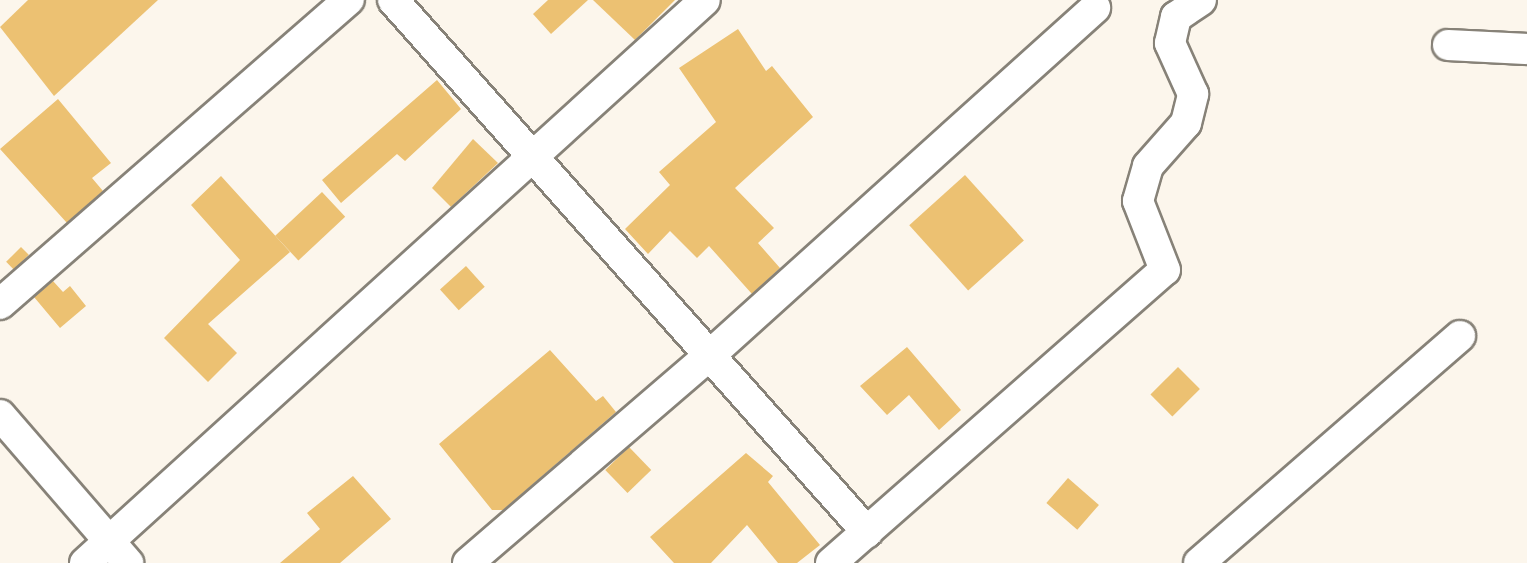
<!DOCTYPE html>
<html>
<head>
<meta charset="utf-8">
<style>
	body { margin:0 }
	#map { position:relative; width:1527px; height:563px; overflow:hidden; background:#fcf6ec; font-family:"Sofia Sans Condensed",sans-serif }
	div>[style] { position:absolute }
	.building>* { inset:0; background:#ecc172; transform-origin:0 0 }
	.roads { filter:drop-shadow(2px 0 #878278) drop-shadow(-2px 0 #878278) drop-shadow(0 2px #878278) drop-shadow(0 -2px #878278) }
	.minor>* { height:30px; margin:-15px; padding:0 15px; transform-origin:15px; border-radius:15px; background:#fff }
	span { translate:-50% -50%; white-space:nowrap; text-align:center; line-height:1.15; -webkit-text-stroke:5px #fff; paint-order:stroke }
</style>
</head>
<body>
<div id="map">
	<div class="building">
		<div style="clip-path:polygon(28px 0,158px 0,54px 96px,0 27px)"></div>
		<div style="clip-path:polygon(548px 0,588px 0,551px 34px,533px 14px)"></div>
		<div style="clip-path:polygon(593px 0,675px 0,635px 40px)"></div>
		<div style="clip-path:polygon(738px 29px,766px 71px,772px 66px,813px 117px,735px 188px,774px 228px,758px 243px,780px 268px,752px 294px,709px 246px,697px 258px,670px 231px,648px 254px,625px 229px,670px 185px,659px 172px,716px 122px,679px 68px)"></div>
		<div style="clip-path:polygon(437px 80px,461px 109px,405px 161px,397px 154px,341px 203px,322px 180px)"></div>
		<div style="clip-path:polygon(58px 99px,111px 163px,92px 178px,103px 191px,67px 223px,0 149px)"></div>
		<div style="clip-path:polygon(473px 139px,498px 163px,451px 207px,432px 188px)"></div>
		<div style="left:965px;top:175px;width:88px;height:75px;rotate:48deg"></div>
		<div style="clip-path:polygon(221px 176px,290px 252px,208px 324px,237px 353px,208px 382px,164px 338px,240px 260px,191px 205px)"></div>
		<div style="left:322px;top:192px;width:34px;height:64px;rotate:47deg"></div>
		<div style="left:21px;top:247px;width:11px;height:21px;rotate:45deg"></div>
		<div style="left:466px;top:266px;width:28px;height:35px;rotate:48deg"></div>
		<div style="clip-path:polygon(53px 281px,63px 292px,70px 286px,86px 306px,60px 328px,34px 297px)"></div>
		<div style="clip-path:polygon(907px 347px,961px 410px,939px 430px,909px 395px,887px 415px,860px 386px)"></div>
		<div style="clip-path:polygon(550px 350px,596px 401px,603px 396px,616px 412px,503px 510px,492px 510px,439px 444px)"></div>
		<div style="left:1178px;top:367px;width:31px;height:39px;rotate:45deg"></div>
		<div style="left:629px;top:447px;width:32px;height:33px;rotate:46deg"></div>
		<div style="clip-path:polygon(746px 453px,773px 476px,768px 482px,820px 545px,797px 563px,778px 563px,747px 525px,711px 563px,674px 563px,650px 537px)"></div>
		<div style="clip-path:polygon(353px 476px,391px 519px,340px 563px,280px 563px,320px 529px,307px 513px)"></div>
		<div style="left:1068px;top:478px;width:41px;height:33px;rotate:41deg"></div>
	</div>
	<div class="roads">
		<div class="minor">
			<div style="left:393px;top:0;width:713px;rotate:48.3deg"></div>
			<div style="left:1448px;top:45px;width:79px;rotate:2.9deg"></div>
			<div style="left:0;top:304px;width:463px;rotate:-41.1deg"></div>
			<div style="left:0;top:415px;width:196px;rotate:49.1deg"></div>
			<div style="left:85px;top:563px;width:837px;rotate:-42.24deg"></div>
			<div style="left:468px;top:563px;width:318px;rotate:-40.7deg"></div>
			<div style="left:709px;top:356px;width:520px;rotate:-42.04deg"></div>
			<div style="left:831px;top:563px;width:444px;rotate:-41.3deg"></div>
			<div style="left:1165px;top:270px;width:74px;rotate:-111.4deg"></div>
			<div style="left:1138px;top:201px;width:36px;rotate:-74deg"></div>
			<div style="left:1148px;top:166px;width:57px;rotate:-48.5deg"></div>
			<div style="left:1186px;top:123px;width:30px;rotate:-76deg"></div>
			<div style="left:1193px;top:94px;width:56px;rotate:-114.3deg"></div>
			<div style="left:1170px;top:43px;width:27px;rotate:-77deg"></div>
			<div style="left:1176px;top:17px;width:30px;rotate:-34deg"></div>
			<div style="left:1199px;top:563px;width:346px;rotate:-41deg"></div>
		</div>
	</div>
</div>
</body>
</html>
